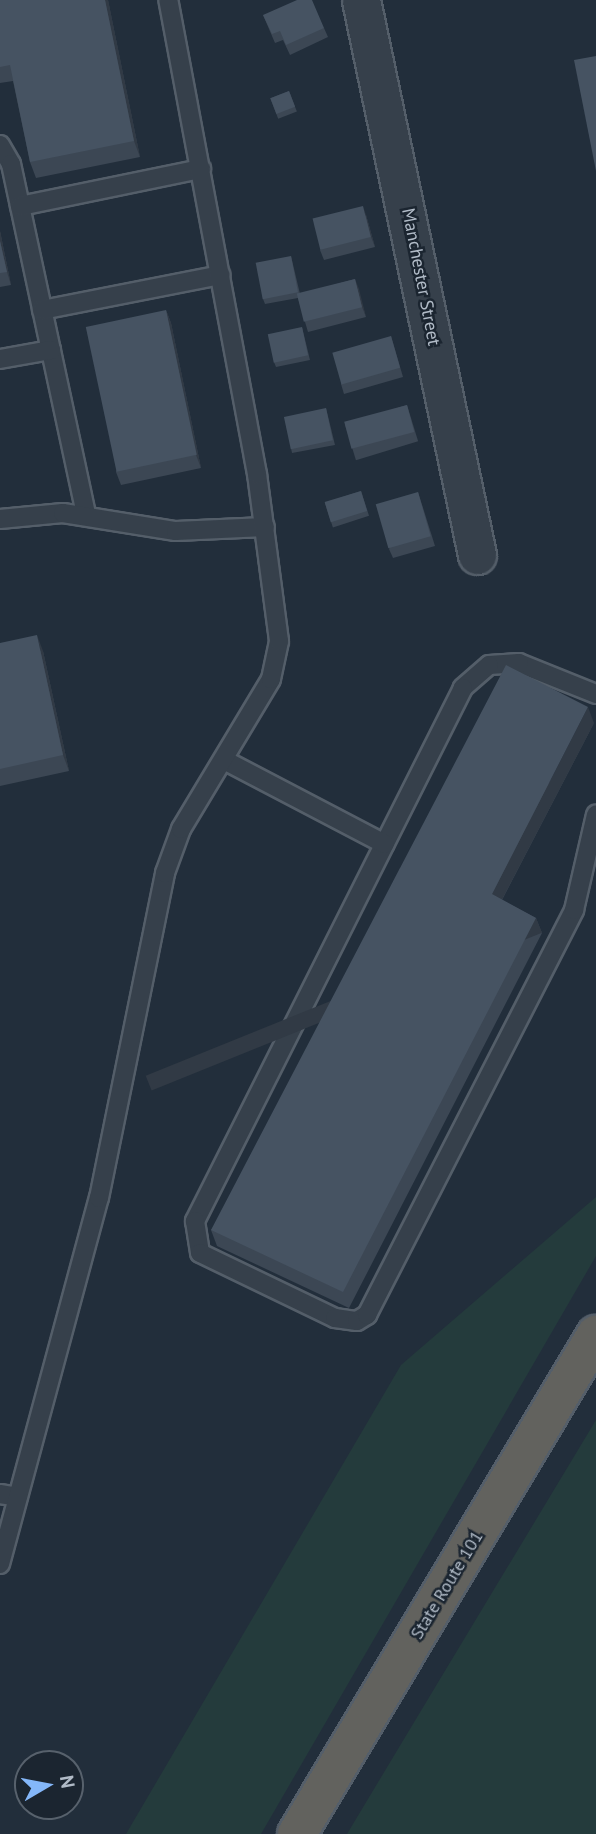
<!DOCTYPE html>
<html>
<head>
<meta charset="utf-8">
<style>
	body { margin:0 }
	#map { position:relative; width:596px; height:1834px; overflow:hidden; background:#222e3b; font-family:"PT Sans",sans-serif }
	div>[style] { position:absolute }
	.green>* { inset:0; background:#243b3c }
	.roads { filter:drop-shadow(2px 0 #545e69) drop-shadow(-2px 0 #545e69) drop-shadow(0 2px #545e69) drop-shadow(0 -2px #545e69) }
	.service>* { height:18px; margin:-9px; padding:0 9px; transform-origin:9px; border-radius:9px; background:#36404b }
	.minor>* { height:37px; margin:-18.5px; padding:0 18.5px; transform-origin:18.5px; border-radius:18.5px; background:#36404b }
	.trunk>* { height:38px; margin:-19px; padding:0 19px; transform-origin:19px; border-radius:19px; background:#62625e }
	.wall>* { inset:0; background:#3c4754; transform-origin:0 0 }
	.shaded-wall>* { inset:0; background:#313a45; transform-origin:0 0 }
	.building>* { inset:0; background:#465362; transform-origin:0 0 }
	span { translate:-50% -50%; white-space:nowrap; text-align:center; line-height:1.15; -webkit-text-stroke:5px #1b2530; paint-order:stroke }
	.street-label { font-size:18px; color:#b1bbc7 }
	.north { position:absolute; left:14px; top:1750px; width:70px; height:70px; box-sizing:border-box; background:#1b2530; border:2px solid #57616c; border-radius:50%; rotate:80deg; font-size:19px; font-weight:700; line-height:28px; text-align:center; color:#b1bbc7 }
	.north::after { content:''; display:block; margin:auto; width:24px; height:32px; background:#84b7f9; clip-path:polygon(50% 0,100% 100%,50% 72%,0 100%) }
</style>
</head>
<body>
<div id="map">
	<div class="green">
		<div style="clip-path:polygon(596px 1197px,596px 1256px,261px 1834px,126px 1834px,401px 1365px)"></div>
		<div style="clip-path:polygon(596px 1420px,596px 1834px,347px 1834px,413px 1724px)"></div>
	</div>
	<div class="roads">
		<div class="service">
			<div style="left:0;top:145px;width:22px;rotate:60deg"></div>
			<div style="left:11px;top:164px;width:358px;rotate:77.9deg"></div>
			<div style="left:20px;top:206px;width:185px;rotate:-11.6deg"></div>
			<div style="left:42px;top:310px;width:182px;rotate:-11.1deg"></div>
			<div style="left:0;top:359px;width:52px;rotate:-10deg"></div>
			<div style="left:0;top:519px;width:63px;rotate:-5.4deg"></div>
			<div style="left:63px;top:513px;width:114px;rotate:9.1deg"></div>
			<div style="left:176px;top:531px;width:89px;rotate:-2.6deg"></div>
			<div style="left:596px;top:694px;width:83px;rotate:-158.1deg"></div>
			<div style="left:519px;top:663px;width:30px;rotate:176deg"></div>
			<div style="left:489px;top:665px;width:35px;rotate:139deg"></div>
			<div style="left:463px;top:688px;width:597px;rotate:116.69deg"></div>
			<div style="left:195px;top:1221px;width:32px;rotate:81deg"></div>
			<div style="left:200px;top:1253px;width:150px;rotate:25.7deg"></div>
			<div style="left:335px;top:1318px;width:22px;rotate:8deg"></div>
			<div style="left:357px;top:1321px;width:12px;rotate:-31deg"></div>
			<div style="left:367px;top:1315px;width:455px;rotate:-62.9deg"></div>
			<div style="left:574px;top:910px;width:98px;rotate:-77deg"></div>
			<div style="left:226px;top:761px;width:179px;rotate:27.6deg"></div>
			<div style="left:0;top:1494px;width:18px;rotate:9deg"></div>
			<div style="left:0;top:1564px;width:379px;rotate:-74.9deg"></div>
			<div style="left:99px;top:1198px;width:332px;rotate:-78.5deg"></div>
			<div style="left:165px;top:873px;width:47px;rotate:-70deg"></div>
			<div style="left:181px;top:829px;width:175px;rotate:-59deg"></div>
			<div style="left:271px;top:679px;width:39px;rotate:-78deg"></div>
			<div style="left:279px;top:641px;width:168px;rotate:-97.5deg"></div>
			<div style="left:257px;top:474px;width:482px;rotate:-100.6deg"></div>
		</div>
		<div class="minor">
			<div style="left:361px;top:0;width:567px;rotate:78.19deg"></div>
		</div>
		<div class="trunk">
			<div style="left:297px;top:1834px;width:582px;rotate:-59.07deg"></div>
		</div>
	</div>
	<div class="wall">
		<div style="clip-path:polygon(0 0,108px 0,140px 157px,36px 178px,30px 162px,13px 81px,0 83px)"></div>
		<div style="clip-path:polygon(263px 15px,324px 28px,328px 37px,290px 55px,283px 40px,275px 43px)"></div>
		<div style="left:289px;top:91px;width:22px;height:20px;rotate:69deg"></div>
		<div style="clip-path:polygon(366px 215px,375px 247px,324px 260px,320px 250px)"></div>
		<div style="clip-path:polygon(0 231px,11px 285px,0 287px)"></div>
		<div style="clip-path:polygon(291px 256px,300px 294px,355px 279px,366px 317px,308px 332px,298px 298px,265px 304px,263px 299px)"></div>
		<div style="clip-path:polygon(166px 310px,171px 323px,201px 468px,121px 485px,116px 472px)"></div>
		<div style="clip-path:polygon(302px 327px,310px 360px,276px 367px,274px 362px)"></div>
		<div style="clip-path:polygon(391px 336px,403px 377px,344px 394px,341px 384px)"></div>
		<div style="left:407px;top:405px;width:38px;height:65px;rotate:73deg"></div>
		<div style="clip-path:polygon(326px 408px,335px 445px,292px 453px,291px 448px)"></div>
		<div style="left:361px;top:491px;width:26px;height:38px;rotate:72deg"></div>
		<div style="clip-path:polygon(418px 492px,435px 546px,393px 558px,389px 549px)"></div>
		<div style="clip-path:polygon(0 643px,43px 651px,69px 771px,0 786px)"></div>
		<div style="clip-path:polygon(594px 723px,502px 900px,536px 918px,542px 933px,349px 1308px,217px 1246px,211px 1230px)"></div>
	</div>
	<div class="shaded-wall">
		<div style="clip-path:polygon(105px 0,108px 0,140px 157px,134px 141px)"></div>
		<div style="clip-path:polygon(363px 206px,366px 215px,375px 247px,371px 237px)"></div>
		<div style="clip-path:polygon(0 231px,11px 285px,7px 272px,0 241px)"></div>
		<div style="clip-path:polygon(355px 279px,359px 289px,366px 317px,362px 307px)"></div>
		<div style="clip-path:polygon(166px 310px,171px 323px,201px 468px,196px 455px)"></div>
		<div style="clip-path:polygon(37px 635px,43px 651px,69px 771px,63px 755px)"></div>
		<div style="clip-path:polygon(588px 707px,594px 723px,497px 909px,492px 894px)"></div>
		<div style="left:536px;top:918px;width:16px;height:421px;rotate:68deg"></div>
	</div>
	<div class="building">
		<div style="clip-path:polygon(0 0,105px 0,134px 141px,30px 162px,10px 65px,0 67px)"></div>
		<div style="clip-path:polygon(297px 0,312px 0,324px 28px,286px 45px,280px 31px,272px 34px,263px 15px)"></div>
		<div style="clip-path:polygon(596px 56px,596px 171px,574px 60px)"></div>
		<div style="left:289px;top:91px;width:17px;height:20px;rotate:69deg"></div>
		<div style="left:363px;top:206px;width:32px;height:52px;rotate:76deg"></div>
		<div style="clip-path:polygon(0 241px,7px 272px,0 273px)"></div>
		<div style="left:291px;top:256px;width:37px;height:36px;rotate:79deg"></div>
		<div style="left:355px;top:279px;width:29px;height:60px;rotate:76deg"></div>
		<div style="left:166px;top:310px;width:148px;height:82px;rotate:78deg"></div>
		<div style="left:302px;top:327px;width:29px;height:35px;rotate:78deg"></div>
		<div style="left:391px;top:336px;width:33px;height:61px;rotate:74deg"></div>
		<div style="left:407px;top:405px;width:28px;height:65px;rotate:75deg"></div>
		<div style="left:326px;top:408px;width:33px;height:43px;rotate:78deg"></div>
		<div style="left:361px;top:491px;width:21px;height:38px;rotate:73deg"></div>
		<div style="left:418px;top:492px;width:46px;height:44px;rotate:74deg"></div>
		<div style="clip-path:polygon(37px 635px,63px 755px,0 769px,0 643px)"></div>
		<div style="clip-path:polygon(506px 665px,588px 707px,492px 894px,536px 918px,343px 1292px,211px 1230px)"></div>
	</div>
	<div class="street-label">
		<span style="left:421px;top:277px;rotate:79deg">Manchester Street</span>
		<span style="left:447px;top:1585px;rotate:-59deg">State Route 101</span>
	</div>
	<div class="north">N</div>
</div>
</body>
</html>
